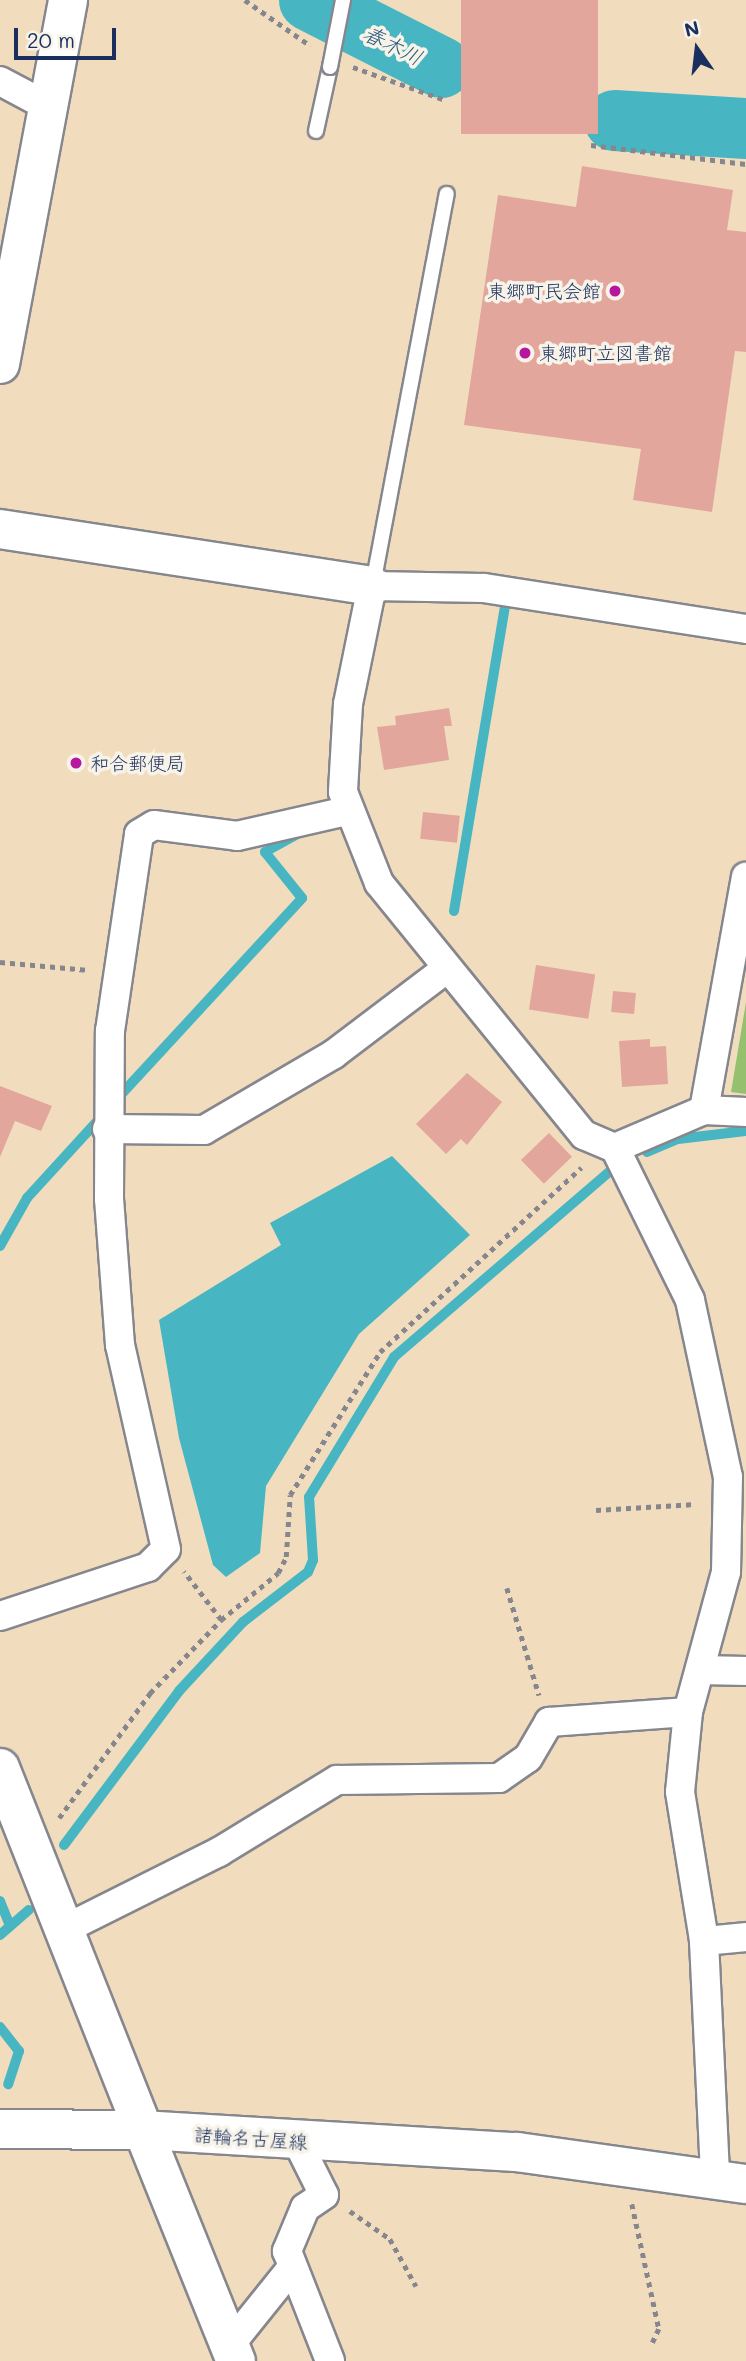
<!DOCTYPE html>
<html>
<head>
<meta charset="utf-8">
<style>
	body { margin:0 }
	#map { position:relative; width:746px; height:2361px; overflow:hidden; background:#f1ddbd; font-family:Mali,"Klee One",sans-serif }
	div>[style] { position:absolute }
	.green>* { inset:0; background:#95c16f }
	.water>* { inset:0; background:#48b6c2 }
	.stream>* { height:10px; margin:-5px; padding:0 5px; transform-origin:5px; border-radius:5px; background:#48b6c2 }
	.river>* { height:61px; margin:-30.5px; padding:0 30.5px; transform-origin:30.5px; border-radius:30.5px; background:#48b6c2 }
	.building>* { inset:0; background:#e2a69d; transform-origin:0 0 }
	.path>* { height:4.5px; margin-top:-2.25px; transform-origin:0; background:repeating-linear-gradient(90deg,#86868e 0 5px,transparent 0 10px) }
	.roads { filter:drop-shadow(2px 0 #86868e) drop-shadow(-2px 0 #86868e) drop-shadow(0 2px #86868e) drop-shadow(0 -2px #86868e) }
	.lane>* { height:14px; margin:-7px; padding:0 7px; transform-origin:7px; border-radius:7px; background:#fff }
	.street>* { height:28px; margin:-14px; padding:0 14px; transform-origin:14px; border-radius:14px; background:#fff }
	.secondary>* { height:38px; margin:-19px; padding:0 19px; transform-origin:19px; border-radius:19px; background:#fff }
	.primary>* { height:38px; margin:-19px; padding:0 19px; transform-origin:19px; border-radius:19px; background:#fff }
	.bridges { filter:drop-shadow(2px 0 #86868e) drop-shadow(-2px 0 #86868e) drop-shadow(0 2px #86868e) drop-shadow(0 -2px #86868e) }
	.lane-bridge>* { height:14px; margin:-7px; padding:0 7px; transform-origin:7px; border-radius:7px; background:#fff }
	.dots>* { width:19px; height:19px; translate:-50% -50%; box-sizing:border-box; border:4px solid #f7f3e8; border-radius:50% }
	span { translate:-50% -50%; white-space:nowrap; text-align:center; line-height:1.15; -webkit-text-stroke:7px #f7f3e8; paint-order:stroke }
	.poi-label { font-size:19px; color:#1b2f5e }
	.right { translate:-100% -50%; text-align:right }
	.left { translate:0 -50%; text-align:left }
	.street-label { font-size:19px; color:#1b2f5e }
	.water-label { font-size:21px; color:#28587c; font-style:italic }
	.north { position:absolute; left:662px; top:14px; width:70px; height:70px; -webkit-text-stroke:5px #f7f3e8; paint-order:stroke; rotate:346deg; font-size:19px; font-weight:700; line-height:28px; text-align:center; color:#1b2f5e }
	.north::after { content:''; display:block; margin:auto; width:24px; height:32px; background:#1b2f5e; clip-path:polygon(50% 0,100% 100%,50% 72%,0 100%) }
	.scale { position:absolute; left:14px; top:28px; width:102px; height:32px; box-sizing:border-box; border:4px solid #1b2f5e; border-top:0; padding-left:9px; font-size:21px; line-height:24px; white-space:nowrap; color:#1b2f5e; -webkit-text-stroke:5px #f7f3e8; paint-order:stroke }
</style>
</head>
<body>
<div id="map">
	<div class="green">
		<div style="clip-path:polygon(746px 1002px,746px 1094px,731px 1092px)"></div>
	</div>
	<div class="water">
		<div style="clip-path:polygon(392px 1156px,470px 1235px,359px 1334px,266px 1486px,260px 1553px,226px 1577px,213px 1565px,179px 1438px,159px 1320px,281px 1245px,270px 1223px)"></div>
	</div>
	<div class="stream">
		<div style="left:454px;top:911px;width:309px;rotate:-80.5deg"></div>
		<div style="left:115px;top:1101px;width:276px;rotate:-47.3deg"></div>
		<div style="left:302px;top:898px;width:59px;rotate:-128.8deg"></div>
		<div style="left:265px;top:852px;width:41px;rotate:-29.1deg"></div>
		<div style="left:647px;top:1152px;width:34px;rotate:-23deg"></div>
		<div style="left:678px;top:1139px;width:68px;rotate:-6.7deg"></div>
		<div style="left:0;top:1246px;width:55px;rotate:-60.6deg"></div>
		<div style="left:27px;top:1198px;width:111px;rotate:-47.6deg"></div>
		<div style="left:64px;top:1845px;width:192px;rotate:-53.2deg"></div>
		<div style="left:179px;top:1691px;width:94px;rotate:-47.2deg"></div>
		<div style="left:243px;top:1622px;width:82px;rotate:-37.6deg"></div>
		<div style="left:308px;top:1572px;width:13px;rotate:-67deg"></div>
		<div style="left:313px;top:1560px;width:63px;rotate:-93.6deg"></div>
		<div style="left:309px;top:1497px;width:164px;rotate:-58.7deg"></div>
		<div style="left:394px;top:1357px;width:284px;rotate:-40.7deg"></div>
		<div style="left:0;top:1901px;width:27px;rotate:68deg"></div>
		<div style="left:0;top:1935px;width:38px;rotate:-41deg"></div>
		<div style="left:0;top:2027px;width:31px;rotate:52deg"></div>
		<div style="left:19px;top:2051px;width:35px;rotate:108deg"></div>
	</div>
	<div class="river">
		<div style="left:309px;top:0;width:148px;rotate:26.9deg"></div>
		<div style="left:614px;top:120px;width:132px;rotate:3.5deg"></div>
	</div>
	<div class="building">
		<div style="left:461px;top:0;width:137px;height:134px"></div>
		<div style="clip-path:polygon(582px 166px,733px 190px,727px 230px,746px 232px,746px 352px,735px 351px,712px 512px,633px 500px,641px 449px,464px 425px,498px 195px,576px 207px)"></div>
		<div style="clip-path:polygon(449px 708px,452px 726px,444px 726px,449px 760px,384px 770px,377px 727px,396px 725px,395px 716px)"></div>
		<div style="left:423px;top:812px;width:37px;height:27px;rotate:6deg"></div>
		<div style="left:536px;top:965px;width:60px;height:45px;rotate:9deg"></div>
		<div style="left:613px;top:991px;width:23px;height:21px;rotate:5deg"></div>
		<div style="clip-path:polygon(650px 1039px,650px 1047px,666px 1046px,668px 1084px,622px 1087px,619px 1041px)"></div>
		<div style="clip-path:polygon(467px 1073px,502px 1102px,467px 1145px,461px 1139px,446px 1154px,416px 1124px)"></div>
		<div style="clip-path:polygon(0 1086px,52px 1106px,41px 1131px,15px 1121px,0 1157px)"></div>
		<div style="left:549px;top:1133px;width:33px;height:39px;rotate:46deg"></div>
	</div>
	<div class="path">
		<div style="left:245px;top:0;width:80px;rotate:34.9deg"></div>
		<div style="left:353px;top:67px;width:98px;rotate:19.7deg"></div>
		<div style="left:591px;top:145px;width:156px;rotate:7deg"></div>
		<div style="left:0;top:962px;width:89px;rotate:5.1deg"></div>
		<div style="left:596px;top:1510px;width:100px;rotate:-3.4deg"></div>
		<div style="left:507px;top:1588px;width:112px;rotate:73.3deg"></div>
		<div style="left:221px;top:1620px;width:74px;rotate:-39.5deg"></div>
		<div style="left:278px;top:1573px;width:18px;rotate:-63deg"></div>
		<div style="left:286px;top:1557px;width:62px;rotate:-86.3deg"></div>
		<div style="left:290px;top:1495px;width:169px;rotate:-57.8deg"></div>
		<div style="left:380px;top:1352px;width:273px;rotate:-42.5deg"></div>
		<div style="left:59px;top:1818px;width:155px;rotate:-53.9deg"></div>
		<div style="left:150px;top:1693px;width:102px;rotate:-45.8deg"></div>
		<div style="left:221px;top:1620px;width:61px;rotate:-127.6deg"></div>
		<div style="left:632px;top:2204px;width:128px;rotate:77.8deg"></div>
		<div style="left:659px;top:2329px;width:19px;rotate:115deg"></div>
		<div style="left:350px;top:2211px;width:49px;rotate:35deg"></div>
		<div style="left:390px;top:2239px;width:54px;rotate:61deg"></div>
	</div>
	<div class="roads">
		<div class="lane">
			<div style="left:316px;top:131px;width:66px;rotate:-77.7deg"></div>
			<div style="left:373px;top:584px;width:397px;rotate:-79.3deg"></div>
		</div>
		<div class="street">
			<div style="left:0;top:81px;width:53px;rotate:28deg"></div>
			<div style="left:746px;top:629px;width:266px;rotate:-171.1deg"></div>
			<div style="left:483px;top:588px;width:111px;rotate:-179deg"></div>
			<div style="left:372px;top:586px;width:120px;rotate:101.5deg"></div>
			<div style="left:348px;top:704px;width:88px;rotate:93.3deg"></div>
			<div style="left:343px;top:792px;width:98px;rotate:68.4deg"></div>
			<div style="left:379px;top:883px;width:325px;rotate:50.9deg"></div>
			<div style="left:584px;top:1135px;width:34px;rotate:23deg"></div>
			<div style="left:615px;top:1148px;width:97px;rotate:-23.1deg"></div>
			<div style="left:704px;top:1110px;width:42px;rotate:2.7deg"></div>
			<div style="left:704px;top:1110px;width:237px;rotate:-79.8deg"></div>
			<div style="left:107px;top:1129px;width:97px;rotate:0.6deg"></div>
			<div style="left:204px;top:1130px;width:151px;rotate:-30.3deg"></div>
			<div style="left:334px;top:1054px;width:141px;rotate:-37.2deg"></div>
			<div style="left:615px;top:1148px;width:169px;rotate:63.7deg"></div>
			<div style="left:690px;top:1300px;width:181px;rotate:77.9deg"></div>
			<div style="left:728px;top:1477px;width:95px;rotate:91.2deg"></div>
			<div style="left:726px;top:1572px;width:145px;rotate:105.2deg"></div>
			<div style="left:688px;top:1712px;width:80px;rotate:95.7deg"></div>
			<div style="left:680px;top:1792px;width:151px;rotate:80.8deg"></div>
			<div style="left:704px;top:1941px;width:236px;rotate:87.3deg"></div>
			<div style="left:0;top:1616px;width:156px;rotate:-18.3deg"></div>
			<div style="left:148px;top:1567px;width:25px;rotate:-45deg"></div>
			<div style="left:166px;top:1549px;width:209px;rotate:-102.7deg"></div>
			<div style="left:120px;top:1345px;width:146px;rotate:-94.3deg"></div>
			<div style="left:109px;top:1199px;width:168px;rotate:-89.7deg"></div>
			<div style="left:110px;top:1031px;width:199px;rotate:-81.6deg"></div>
			<div style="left:139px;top:834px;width:17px;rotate:-31deg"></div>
			<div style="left:154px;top:825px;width:84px;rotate:7.5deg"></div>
			<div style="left:237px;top:836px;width:113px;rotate:-12.8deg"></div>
			<div style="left:701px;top:1670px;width:45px;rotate:1.3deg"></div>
			<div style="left:67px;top:1928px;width:170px;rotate:-26.6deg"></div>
			<div style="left:219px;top:1852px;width:138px;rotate:-31.4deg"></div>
			<div style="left:337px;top:1780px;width:162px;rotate:-0.7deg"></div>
			<div style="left:499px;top:1778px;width:35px;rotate:-35deg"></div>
			<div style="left:528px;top:1758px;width:42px;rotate:-59.7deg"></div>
			<div style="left:549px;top:1722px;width:139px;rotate:-4.1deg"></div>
			<div style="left:704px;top:1941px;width:42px;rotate:-5.4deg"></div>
			<div style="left:297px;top:2141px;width:60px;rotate:63.4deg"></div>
			<div style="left:324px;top:2195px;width:23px;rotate:146deg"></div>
			<div style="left:305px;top:2208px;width:47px;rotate:112.7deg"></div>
			<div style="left:287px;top:2251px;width:118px;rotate:68.6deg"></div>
			<div style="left:229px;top:2346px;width:99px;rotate:-51.2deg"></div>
		</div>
		<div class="secondary">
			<div style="left:0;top:364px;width:370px;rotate:-79.4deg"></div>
			<div style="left:0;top:529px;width:376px;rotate:8.7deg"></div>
			<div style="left:0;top:2129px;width:143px;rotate:0.4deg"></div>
			<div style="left:143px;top:2130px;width:249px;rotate:68.1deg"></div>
		</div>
		<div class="primary">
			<div style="left:0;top:1768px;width:389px;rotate:68.4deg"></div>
			<div style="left:143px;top:2130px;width:375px;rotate:3.4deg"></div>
			<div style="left:517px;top:2152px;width:231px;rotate:8deg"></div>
		</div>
	</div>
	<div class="bridges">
		<div class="lane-bridge">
			<div style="left:330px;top:67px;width:68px;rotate:-79deg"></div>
		</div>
	</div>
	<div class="dots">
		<div style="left:615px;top:291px;background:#b5179e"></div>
		<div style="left:525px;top:353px;background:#b5179e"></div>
		<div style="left:76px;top:763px;background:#b5179e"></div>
	</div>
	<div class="poi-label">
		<span class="right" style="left:601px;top:291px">東郷町民会館</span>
		<span class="left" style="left:539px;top:353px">東郷町立図書館</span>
		<span class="left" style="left:90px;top:763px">和合郵便局</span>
	</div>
	<div class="street-label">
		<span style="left:251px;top:2138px;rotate:4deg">諸輪名古屋線</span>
	</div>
	<div class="water-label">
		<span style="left:393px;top:45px;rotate:26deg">春木川</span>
	</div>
	<div class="north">N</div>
	<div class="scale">20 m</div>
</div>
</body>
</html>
